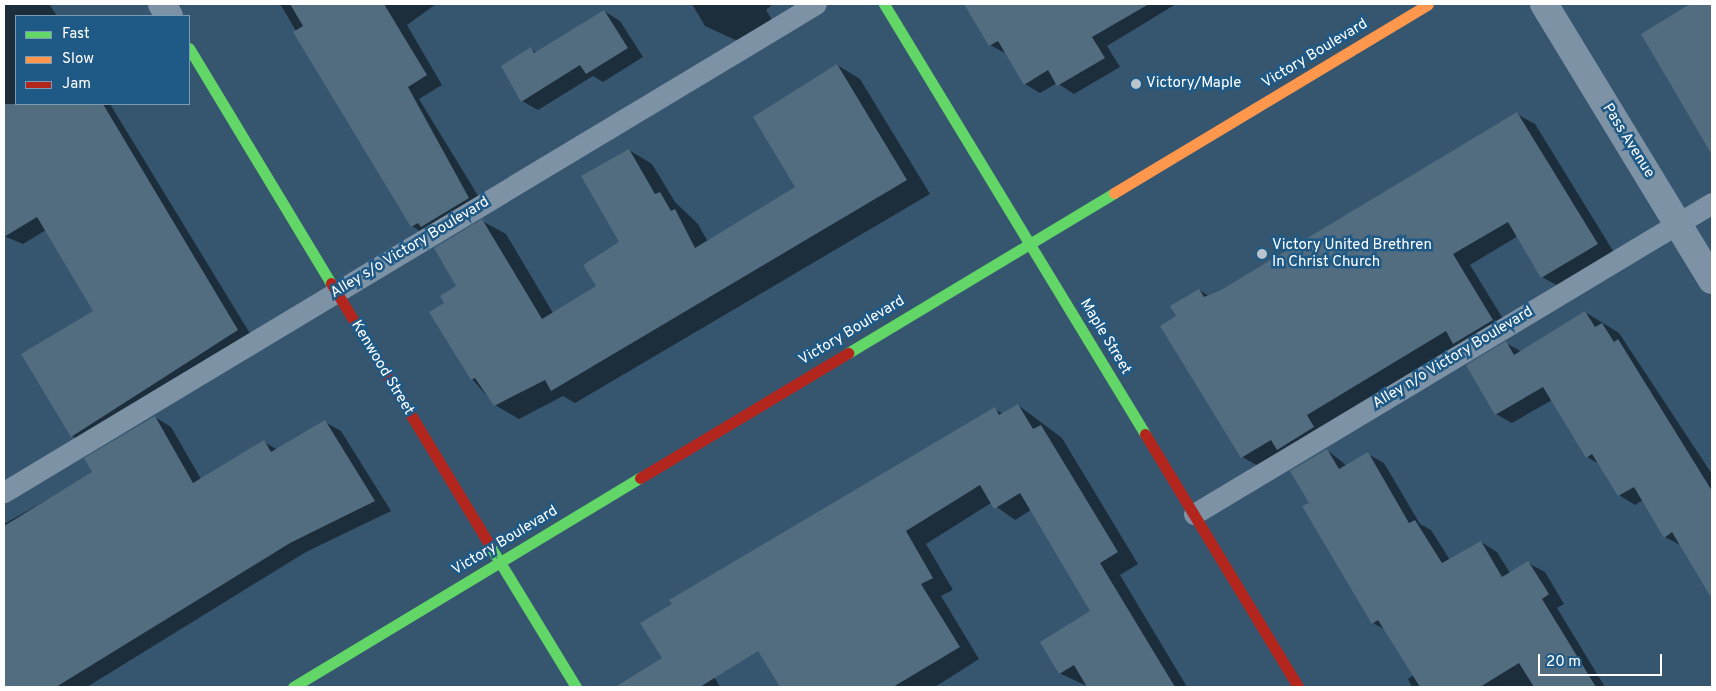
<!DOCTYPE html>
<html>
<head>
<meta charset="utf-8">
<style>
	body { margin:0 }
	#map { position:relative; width:1716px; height:691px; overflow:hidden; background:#36566f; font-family:Overpass,sans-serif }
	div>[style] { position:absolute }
	.shadow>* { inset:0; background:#0007 }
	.building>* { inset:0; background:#526c80 }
	.lane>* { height:21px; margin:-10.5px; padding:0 10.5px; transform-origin:10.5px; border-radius:10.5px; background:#7d92a5 }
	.street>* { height:28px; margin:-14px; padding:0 14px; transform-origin:14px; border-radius:14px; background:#7d92a5 }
	.fast>* { height:11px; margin:-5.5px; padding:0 5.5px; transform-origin:5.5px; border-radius:5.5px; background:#63d668 }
	.slow>* { height:11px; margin:-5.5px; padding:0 5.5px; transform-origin:5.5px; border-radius:5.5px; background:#ff974d }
	.jam>* { height:11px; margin:-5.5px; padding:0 5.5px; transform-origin:5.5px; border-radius:5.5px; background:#b3261e }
	.dots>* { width:14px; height:14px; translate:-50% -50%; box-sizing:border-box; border:2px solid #1f5a86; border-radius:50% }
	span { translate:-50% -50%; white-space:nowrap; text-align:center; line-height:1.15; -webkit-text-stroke:5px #1f5a86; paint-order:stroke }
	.street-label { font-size:15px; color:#fff }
	.poi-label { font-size:15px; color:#fff }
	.left { translate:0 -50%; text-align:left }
	.frame { position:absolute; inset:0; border:5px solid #fff; pointer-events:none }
	.legend { position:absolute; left:15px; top:15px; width:175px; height:90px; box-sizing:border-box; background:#1f5a86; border:1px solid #799cb6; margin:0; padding:6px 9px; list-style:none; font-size:15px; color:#fff }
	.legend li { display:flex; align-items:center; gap:10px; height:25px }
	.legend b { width:25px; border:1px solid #799cb6 }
	.scale { position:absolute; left:1538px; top:654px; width:124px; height:22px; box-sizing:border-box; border:2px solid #fff; border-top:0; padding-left:6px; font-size:15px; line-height:18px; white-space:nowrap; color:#fff; -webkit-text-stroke:4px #1f5a86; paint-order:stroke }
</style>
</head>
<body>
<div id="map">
	<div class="shadow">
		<div style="clip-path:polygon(4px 4px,49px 4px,57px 16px,16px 16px,16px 104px,110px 104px,254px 340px,88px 445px,72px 436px,95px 311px,46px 230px,23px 244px,4px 236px)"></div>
		<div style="clip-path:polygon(280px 4px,436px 4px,407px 25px,442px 85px,419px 99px,485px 207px,428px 236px,412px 226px)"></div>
		<div style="clip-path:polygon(692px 4px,773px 4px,766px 10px,774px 23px,742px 43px,705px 26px)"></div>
		<div style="clip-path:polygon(967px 4px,1176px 4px,1107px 46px,1120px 67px,1074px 94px,1057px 83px,1040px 93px,1025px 84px,1007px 54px,990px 45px)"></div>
		<div style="clip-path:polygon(1694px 4px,1712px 4px,1712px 153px,1642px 34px)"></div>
		<div style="clip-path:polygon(604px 11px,620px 21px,643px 57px,603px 82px,593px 76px,538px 110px,522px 101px,531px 49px,537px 53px)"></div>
		<div style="clip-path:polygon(837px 65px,860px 79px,930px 194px,575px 403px,563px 396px,519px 419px,495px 405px,472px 379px,446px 303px,458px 287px,482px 221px,506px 234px,553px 313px,597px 287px,621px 243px,629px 150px,652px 164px,675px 202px,698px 224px,708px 242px,796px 188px)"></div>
		<div style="clip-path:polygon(1517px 114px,1535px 124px,1615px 254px,1560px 287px,1542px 277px,1518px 236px,1470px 265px,1510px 330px,1260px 467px,1242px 457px,1178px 316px,1199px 290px,1209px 296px,1222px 291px)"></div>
		<div style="clip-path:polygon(1585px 312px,1619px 333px,1712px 474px,1712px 596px,1682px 546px,1665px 537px,1643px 500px,1635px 505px,1619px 495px,1601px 465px,1587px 457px,1552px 400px,1512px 423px,1496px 414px,1506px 343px,1522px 352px)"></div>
		<div style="clip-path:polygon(1018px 405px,1062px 438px,1138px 564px,1120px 575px,1187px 687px,1089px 687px,1059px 673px,1092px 612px,1031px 510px,1015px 520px,991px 503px,926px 544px,953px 590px,941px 596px,979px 659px,935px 687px,781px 687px,712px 575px,995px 409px,1003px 414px)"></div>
		<div style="clip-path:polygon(155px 417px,171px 427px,201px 479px,264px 442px,278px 450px,325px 422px,341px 431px,391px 511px,306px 552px,87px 687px,4px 687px,4px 524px,94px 473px)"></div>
		<div style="clip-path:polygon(1327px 450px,1347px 466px,1368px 454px,1384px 463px,1420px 524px,1431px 530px,1450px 560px,1481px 542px,1497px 552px,1510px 573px,1528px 563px,1545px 572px,1564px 604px,1557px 608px,1605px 687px,1412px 687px,1408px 679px,1414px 675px,1386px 630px,1373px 623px,1310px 503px)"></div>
		<div style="clip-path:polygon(701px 654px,720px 687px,657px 687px,646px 670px)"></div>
	</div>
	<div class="building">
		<div style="clip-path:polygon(290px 4px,384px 4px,427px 75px,408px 87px,469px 198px,421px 227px,418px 223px,411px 227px,293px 32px,303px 26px)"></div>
		<div style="clip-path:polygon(964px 4px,1149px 4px,1092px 37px,1105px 58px,1057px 86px,1048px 70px,1024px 85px,998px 41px,989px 46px)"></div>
		<div style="clip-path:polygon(1690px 4px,1712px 4px,1712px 155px,1641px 34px)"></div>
		<div style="clip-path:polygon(604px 10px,628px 48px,586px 74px,580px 65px,521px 102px,501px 66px,531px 47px,534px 53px)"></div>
		<div style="clip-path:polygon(837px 64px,907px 180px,551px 391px,545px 380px,494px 406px,475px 378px,471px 380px,429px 312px,444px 303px,440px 296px,456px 286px,434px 248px,482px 219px,542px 319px,596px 286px,583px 265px,619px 242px,581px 176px,629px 149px,655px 194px,660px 192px,671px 211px,675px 209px,695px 248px,795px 187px,753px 117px)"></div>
		<div style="clip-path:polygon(4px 104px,103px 104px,238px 330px,71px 437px,21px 354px,93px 311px,37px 217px,4px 237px)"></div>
		<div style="clip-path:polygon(1517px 112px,1598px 244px,1541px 278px,1508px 222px,1453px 254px,1493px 320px,1453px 344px,1446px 331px,1307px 415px,1314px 427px,1277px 450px,1271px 440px,1241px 458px,1160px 326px,1176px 316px,1170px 306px,1199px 289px,1204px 297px,1221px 290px)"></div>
		<div style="clip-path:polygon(1585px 311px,1595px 327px,1602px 323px,1614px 342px,1618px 339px,1712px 491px,1712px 599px,1672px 532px,1664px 538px,1634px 487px,1618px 496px,1592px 454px,1586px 458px,1543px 387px,1495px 415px,1466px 365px,1506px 341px,1514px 355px)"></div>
		<div style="clip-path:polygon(1018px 404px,1033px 429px,1041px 425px,1118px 552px,1100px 563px,1175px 687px,1087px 687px,1074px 665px,1059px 674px,1040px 642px,1090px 611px,1020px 493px,994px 509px,980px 485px,906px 531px,933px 578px,921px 584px,960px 647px,893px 687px,780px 687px,758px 651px,700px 687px,615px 687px,662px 658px,640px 623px,672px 604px,669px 600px,995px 407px,999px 415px)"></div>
		<div style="clip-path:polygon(155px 416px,193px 483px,264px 440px,271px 452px,325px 420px,375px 501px,290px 543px,56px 687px,4px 687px,4px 526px,92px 472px,84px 458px)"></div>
		<div style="clip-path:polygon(1327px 449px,1339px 469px,1368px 452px,1409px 523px,1415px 520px,1442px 563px,1481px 541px,1502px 577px,1528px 561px,1549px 594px,1542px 599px,1596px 687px,1534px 687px,1519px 663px,1480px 687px,1420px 687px,1378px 620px,1372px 624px,1302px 506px,1309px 503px,1290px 471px)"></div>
	</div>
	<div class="lane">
		<div style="left:4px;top:492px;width:947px;rotate:-31.01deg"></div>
		<div style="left:1194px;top:514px;width:604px;rotate:-30.98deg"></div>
	</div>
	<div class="street">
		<div style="left:162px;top:4px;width:14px;rotate:60deg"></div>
		<div style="left:1544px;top:4px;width:323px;rotate:58.7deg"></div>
	</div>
	<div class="fast">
		<div style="left:884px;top:4px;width:503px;rotate:58.74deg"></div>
		<div style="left:189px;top:48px;width:275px;rotate:58.9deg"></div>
		<div style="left:848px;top:353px;width:310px;rotate:-31deg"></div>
		<div style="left:490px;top:546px;width:165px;rotate:58.6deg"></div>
		<div style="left:293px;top:687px;width:405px;rotate:-31.1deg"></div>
	</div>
	<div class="slow">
		<div style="left:1114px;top:193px;width:366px;rotate:-31deg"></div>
	</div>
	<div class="jam">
		<div style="left:331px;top:283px;width:307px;rotate:58.8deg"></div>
		<div style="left:1145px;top:434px;width:296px;rotate:58.8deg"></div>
		<div style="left:640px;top:478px;width:243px;rotate:-31deg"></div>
	</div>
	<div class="dots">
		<div style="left:1136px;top:84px;background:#b9c4cd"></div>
		<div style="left:1262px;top:254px;background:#b9c4cd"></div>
	</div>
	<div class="street-label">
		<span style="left:1315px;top:54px;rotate:-31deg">Victory Boulevard</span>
		<span style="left:1628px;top:141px;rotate:58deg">Pass Avenue</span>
		<span style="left:410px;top:248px;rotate:-31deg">Alley s/o Victory Boulevard</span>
		<span style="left:852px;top:331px;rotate:-31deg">Victory Boulevard</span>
		<span style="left:1105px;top:337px;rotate:59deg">Maple Street</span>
		<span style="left:1453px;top:358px;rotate:-31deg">Alley n/o Victory Boulevard</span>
		<span style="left:382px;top:368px;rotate:59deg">Kenwood Street</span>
		<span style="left:505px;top:541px;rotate:-31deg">Victory Boulevard</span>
	</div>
	<div class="poi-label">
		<span class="left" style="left:1146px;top:84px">Victory/Maple</span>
		<span class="left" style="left:1272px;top:254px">Victory United Brethren<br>In Christ Church</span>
	</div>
	<div class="frame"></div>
	<ul class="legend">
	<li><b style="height:6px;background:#63d668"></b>Fast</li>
	<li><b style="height:6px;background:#ff974d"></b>Slow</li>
	<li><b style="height:6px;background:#b3261e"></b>Jam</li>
	</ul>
	<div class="scale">20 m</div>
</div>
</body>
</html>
